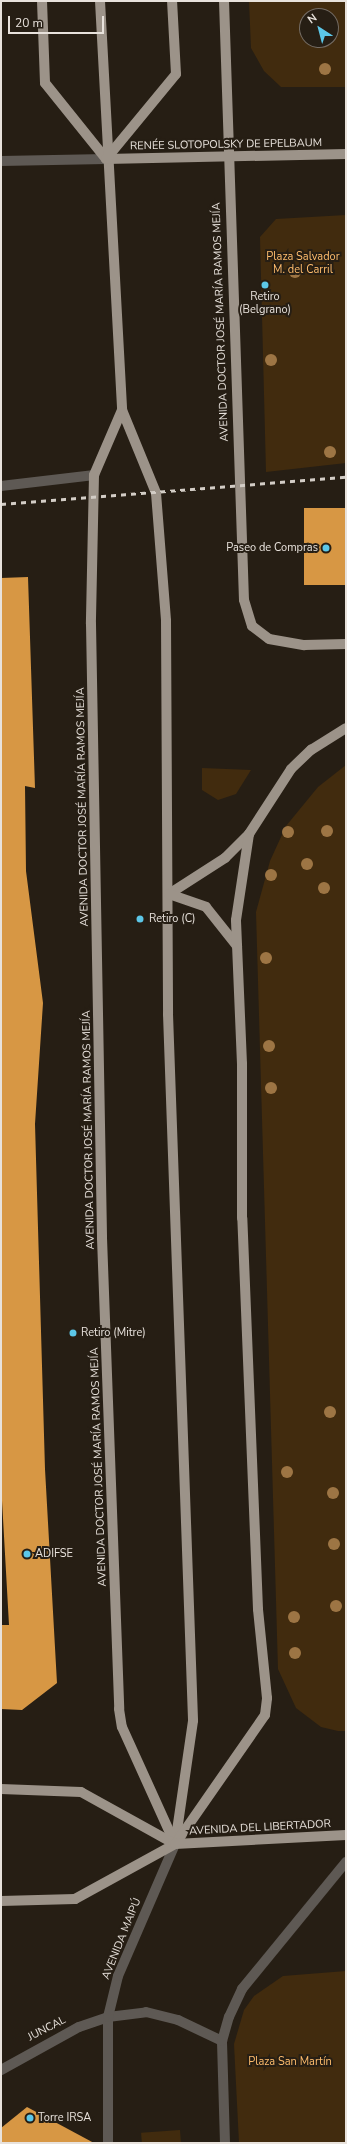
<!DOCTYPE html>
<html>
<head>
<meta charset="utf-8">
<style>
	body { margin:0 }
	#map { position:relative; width:347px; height:2144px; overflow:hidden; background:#261e14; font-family:"Nunito Sans",sans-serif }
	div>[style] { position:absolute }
	.green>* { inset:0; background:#412b0e; transform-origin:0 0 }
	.building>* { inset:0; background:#d79744; transform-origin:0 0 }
	.minor>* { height:10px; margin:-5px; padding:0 5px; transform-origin:5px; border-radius:5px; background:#5e5954 }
	.major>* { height:10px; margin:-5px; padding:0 5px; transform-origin:5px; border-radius:5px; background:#9c9389 }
	.rail>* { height:3px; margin-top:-1.5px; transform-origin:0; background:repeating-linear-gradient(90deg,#d3cdc6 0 5px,transparent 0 10px) }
	.trees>* { width:12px; height:12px; margin:-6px; border-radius:50%; background:#9d7544 }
	.dots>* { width:11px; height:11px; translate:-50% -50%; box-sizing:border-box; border:2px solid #261e14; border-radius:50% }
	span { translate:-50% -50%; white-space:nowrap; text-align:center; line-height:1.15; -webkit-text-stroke:4px #261e14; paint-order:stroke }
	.street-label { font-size:11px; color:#e8e2dc }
	.park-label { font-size:11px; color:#febc6c }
	.poi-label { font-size:11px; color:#e8e2dc }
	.right { translate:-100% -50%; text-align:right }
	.left { translate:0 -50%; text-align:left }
	.frame { position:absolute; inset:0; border:2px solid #e8e2dc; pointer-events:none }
	.north { position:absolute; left:299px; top:8px; width:40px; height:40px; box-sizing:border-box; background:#261e14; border:1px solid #746c64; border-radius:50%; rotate:324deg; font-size:11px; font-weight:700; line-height:16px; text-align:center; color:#e8e2dc }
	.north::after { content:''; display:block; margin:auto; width:14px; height:18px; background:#5cc7e8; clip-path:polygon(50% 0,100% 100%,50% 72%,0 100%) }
	.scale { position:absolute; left:8px; top:16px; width:96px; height:18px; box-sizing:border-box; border:2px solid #e8e2dc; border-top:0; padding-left:5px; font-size:12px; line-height:14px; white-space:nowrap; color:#e8e2dc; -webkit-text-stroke:3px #261e14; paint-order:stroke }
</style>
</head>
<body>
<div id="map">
	<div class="green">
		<div style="clip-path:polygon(evenodd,249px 1px,346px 1px,346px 87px,281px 87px,264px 71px,251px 48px,249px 1px,307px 16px,331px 16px,331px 40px,307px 40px,307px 16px)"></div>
		<div style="clip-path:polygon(346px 215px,346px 463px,266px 472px,260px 237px,276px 219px)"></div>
		<div style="clip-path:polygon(346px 765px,346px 1731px,338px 1731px,321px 1727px,296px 1708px,278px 1669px,256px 912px,270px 861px,286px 826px,318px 787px)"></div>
		<div style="clip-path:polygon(202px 768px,251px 770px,236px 794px,218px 800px,202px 790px)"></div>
		<div style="clip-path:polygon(346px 1971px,346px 2143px,239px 2143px,234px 2044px,244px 2010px,254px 1996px,283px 1976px)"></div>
		<div style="left:180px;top:2130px;width:13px;height:39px;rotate:86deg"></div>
	</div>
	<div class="building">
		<div style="left:346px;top:508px;width:77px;height:42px;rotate:90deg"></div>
		<div style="clip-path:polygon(28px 577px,35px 788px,25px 786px,26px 871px,43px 1003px,35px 1124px,45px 1469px,57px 1683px,22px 1710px,1px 1709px,1px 1625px,9px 1625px,1px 1483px,1px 578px)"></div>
		<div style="clip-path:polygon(27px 2107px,94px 2143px,1px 2143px,1px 2128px)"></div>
	</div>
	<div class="minor">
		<div style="left:1px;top:161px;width:105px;rotate:-1.1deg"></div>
		<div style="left:1px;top:486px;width:94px;rotate:-6.7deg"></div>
		<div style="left:1px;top:2070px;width:89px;rotate:-28.9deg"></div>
		<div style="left:79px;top:2027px;width:31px;rotate:-19deg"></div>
		<div style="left:108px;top:2017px;width:38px;rotate:-7deg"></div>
		<div style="left:146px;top:2012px;width:33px;rotate:14deg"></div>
		<div style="left:178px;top:2020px;width:49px;rotate:25.5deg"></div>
		<div style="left:108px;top:2143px;width:126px;rotate:-90deg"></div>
		<div style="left:108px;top:2017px;width:42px;rotate:-76.3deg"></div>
		<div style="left:118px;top:1976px;width:144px;rotate:-66.6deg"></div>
		<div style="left:225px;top:2143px;width:102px;rotate:-91.7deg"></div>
		<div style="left:222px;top:2041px;width:25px;rotate:-74deg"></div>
		<div style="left:229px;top:2017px;width:31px;rotate:-65deg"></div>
		<div style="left:242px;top:1989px;width:164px;rotate:-50.7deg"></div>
	</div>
	<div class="major">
		<div style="left:42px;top:1px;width:82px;rotate:87.9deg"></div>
		<div style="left:45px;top:83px;width:97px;rotate:51.2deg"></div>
		<div style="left:100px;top:1px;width:410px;rotate:86.9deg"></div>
		<div style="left:122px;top:410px;width:90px;rotate:67.7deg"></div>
		<div style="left:156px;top:493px;width:128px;rotate:85.5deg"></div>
		<div style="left:166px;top:621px;width:393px;rotate:89.7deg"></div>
		<div style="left:168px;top:1014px;width:707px;rotate:87.97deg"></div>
		<div style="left:193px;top:1721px;width:124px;rotate:98.3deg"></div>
		<div style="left:224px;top:1px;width:599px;rotate:88.09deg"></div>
		<div style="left:244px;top:600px;width:27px;rotate:73deg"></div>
		<div style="left:252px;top:626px;width:21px;rotate:37deg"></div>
		<div style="left:269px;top:639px;width:36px;rotate:10deg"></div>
		<div style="left:304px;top:645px;width:42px;rotate:-1.4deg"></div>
		<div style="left:106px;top:159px;width:240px;rotate:-1.2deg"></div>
		<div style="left:106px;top:159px;width:110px;rotate:-50.5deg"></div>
		<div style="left:176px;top:74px;width:73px;rotate:-93.1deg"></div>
		<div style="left:122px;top:410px;width:71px;rotate:113.3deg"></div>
		<div style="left:94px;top:475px;width:149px;rotate:91.2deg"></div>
		<div style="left:91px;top:624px;width:614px;rotate:88.97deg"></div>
		<div style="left:102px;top:1238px;width:471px;rotate:87.9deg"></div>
		<div style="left:119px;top:1709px;width:18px;rotate:81deg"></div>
		<div style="left:122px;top:1727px;width:128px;rotate:65.6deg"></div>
		<div style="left:169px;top:894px;width:67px;rotate:-32.7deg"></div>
		<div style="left:225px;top:858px;width:34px;rotate:-45deg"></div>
		<div style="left:249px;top:834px;width:77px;rotate:-57.1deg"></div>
		<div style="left:291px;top:769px;width:28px;rotate:-44deg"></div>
		<div style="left:311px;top:750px;width:41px;rotate:-32.2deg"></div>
		<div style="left:169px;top:894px;width:39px;rotate:19deg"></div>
		<div style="left:206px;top:907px;width:50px;rotate:51.5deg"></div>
		<div style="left:1px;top:1789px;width:80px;rotate:2.1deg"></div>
		<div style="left:81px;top:1792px;width:107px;rotate:29deg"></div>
		<div style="left:176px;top:1843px;width:156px;rotate:-55.2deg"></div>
		<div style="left:265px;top:1715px;width:17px;rotate:-83deg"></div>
		<div style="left:267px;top:1698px;width:89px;rotate:-95.8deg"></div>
		<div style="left:258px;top:1609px;width:391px;rotate:-92.3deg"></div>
		<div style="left:242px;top:1218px;width:154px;rotate:-90deg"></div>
		<div style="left:242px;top:1064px;width:144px;rotate:-92.4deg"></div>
		<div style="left:236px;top:920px;width:87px;rotate:-81.4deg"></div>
		<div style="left:1px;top:1901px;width:74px;rotate:-1.5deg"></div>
		<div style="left:75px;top:1899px;width:114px;rotate:-28.8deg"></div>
		<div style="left:175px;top:1844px;width:171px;rotate:-3deg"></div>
	</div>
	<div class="rail">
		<div style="left:1px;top:504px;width:346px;rotate:-4.5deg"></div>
	</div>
	<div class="trees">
		<div style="left:325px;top:69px"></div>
		<div style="left:295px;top:272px"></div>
		<div style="left:271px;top:360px"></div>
		<div style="left:330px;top:452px"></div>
		<div style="left:327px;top:831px"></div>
		<div style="left:288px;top:832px"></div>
		<div style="left:307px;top:864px"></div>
		<div style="left:271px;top:875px"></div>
		<div style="left:324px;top:888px"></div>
		<div style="left:266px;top:958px"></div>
		<div style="left:269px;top:1046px"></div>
		<div style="left:271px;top:1088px"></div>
		<div style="left:330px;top:1412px"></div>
		<div style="left:287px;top:1472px"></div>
		<div style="left:333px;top:1493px"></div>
		<div style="left:334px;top:1544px"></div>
		<div style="left:336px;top:1606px"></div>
		<div style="left:294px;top:1617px"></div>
		<div style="left:295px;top:1653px"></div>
	</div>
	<div class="dots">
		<div style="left:265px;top:285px;background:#5cc7e8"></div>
		<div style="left:326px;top:548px;background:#5cc7e8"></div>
		<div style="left:140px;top:919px;background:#5cc7e8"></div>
		<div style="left:73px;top:1333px;background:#5cc7e8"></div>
		<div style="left:27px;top:1554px;background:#5cc7e8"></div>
		<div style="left:30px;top:2118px;background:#5cc7e8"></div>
	</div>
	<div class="street-label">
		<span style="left:226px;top:145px;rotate:-1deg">RENÉE SLOTOPOLSKY DE EPELBAUM</span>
		<span style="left:221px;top:322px;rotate:-92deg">AVENIDA DOCTOR JOSÉ MARÍA RAMOS MEJÍA</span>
		<span style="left:83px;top:807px;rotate:-91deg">AVENIDA DOCTOR JOSÉ MARÍA RAMOS MEJÍA</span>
		<span style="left:89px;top:1130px;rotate:-91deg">AVENIDA DOCTOR JOSÉ MARÍA RAMOS MEJÍA</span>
		<span style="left:99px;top:1467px;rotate:-92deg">AVENIDA DOCTOR JOSÉ MARÍA RAMOS MEJÍA</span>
		<span style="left:260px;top:1828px;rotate:-3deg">AVENIDA DEL LIBERTADOR</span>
		<span style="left:122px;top:1939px;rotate:-68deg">AVENIDA MAIPÚ</span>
		<span style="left:47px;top:2029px;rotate:-27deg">JUNCAL</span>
	</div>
	<div class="park-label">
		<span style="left:303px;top:264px">Plaza Salvador<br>M. del Carril</span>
		<span style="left:290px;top:2062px">Plaza San Martín</span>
	</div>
	<div class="poi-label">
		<span style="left:265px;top:304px">Retiro<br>(Belgrano)</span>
		<span class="right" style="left:318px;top:548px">Paseo de Compras</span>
		<span class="left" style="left:149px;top:919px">Retiro (C)</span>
		<span class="left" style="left:81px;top:1333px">Retiro (Mitre)</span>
		<span class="left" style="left:35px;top:1554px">ADIFSE</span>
		<span class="left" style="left:38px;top:2118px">Torre IRSA</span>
	</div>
	<div class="frame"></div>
	<div class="north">N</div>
	<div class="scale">20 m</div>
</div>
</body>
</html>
